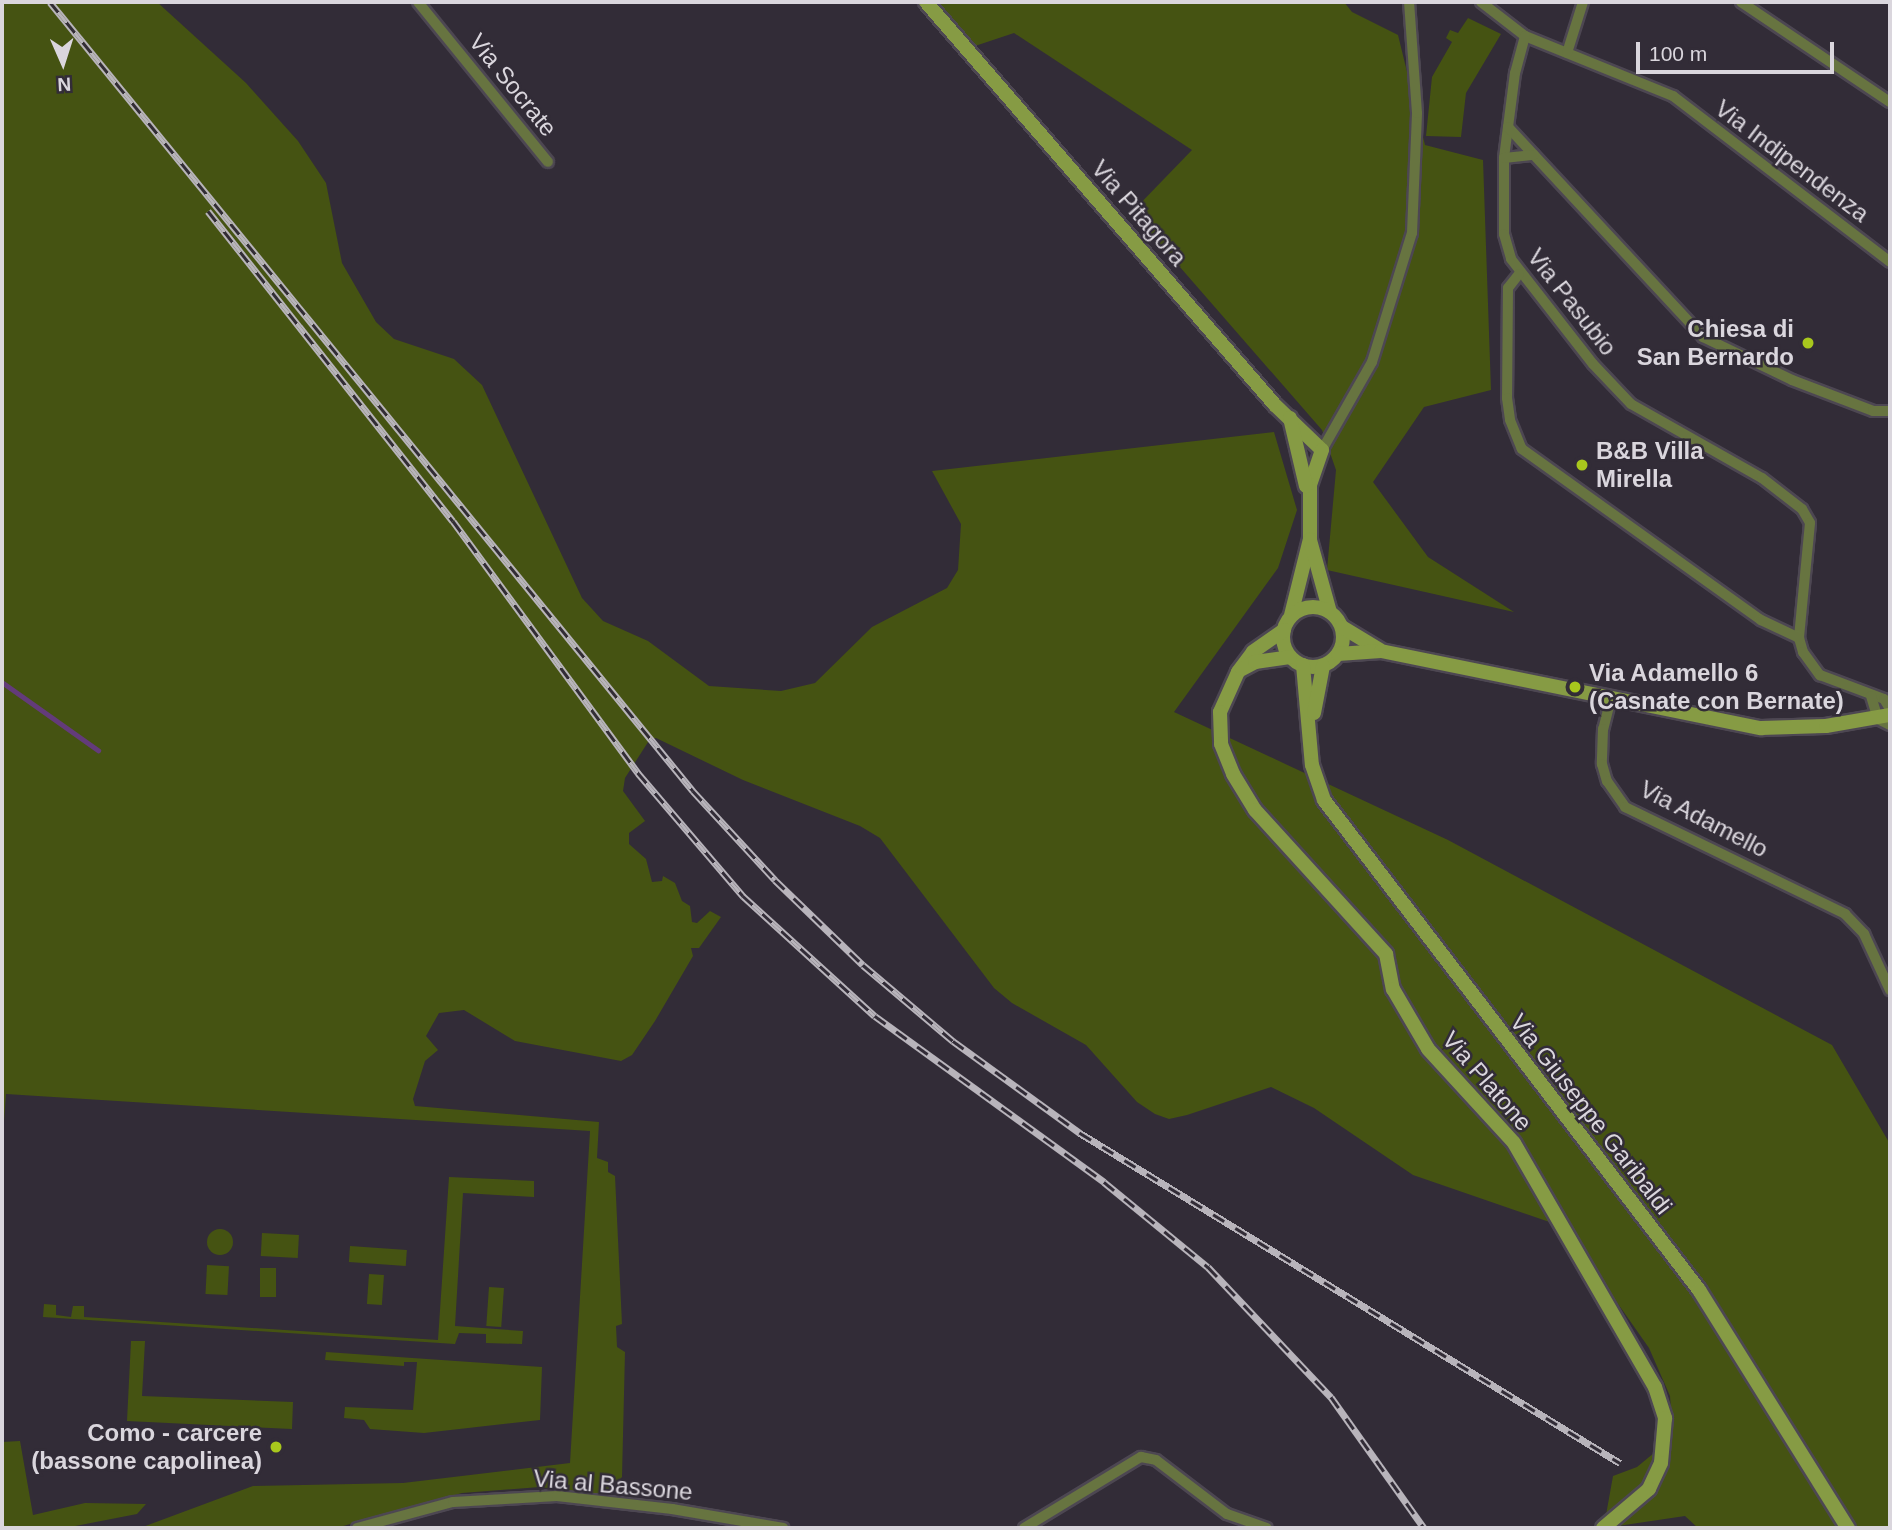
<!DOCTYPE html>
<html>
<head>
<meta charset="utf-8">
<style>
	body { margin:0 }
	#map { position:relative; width:1892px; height:1530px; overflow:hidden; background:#322c37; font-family:Helvetica,sans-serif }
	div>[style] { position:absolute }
	.green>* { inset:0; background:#455312; transform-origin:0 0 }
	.round { border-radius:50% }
	.stream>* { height:4.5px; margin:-2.25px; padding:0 2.25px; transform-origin:2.25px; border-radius:2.25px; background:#633b7a }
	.roads { filter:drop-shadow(2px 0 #4d4752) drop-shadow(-2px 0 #4d4752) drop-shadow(0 2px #4d4752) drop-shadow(0 -2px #4d4752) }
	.street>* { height:10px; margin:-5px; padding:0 5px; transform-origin:5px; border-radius:5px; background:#677440 }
	.secondary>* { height:14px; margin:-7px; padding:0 7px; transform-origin:7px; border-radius:7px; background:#869b44 }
	.secondary>.ring { margin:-7px; padding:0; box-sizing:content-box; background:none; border:14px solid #869b44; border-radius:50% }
	.rail>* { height:7px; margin-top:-3.5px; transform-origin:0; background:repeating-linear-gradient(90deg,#322c37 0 13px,#b8b4bb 0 26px); box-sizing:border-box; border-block:2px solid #b8b4bb }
	.dots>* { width:19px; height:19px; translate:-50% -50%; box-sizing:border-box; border:4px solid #322c37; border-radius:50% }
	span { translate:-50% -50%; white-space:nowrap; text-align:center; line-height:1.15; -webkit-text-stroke:5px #322c37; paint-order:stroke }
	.street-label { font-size:24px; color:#dad6dd }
	.poi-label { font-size:24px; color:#dad6dd; font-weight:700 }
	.right { translate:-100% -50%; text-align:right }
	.left { translate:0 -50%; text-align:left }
	.frame { position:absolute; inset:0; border:4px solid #dad6dd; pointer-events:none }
	.north { position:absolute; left:28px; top:28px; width:70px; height:70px; -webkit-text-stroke:5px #322c37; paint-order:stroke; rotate:177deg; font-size:19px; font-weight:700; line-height:28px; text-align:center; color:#dad6dd }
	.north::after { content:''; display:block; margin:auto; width:24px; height:32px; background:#dad6dd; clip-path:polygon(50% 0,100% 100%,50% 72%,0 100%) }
	.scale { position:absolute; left:1636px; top:42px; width:198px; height:32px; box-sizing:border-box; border:4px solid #dad6dd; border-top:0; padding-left:9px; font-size:21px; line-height:24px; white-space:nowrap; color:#dad6dd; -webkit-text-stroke:5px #322c37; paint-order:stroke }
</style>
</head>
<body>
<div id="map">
	<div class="green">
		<div style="clip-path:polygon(2px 2px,157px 2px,246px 83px,298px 141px,326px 183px,342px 263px,376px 322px,394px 339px,454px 359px,482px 385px,582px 598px,603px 621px,648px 641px,709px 686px,781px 691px,815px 683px,872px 627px,947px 588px,958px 570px,961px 524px,932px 471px,1274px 432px,1297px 510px,1278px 568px,1174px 712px,1448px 840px,1832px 1045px,1890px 1144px,1890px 1528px,1698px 1528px,1685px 1516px,1611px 1527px,1606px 1515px,1613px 1476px,1637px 1467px,1660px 1448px,1672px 1423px,1670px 1396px,1649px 1348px,1564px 1227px,1413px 1175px,1314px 1108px,1271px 1087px,1187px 1115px,1169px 1119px,1155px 1114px,1137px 1102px,1086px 1045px,1012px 1003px,994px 988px,880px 838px,860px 826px,743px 780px,656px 738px,650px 739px,625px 778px,623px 791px,645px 821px,629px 833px,629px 844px,646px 859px,652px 882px,662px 881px,663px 876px,675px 883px,682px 901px,690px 906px,692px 922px,697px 923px,710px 911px,721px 917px,699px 948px,691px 948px,693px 956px,655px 1021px,632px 1055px,621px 1061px,515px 1041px,464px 1010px,439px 1013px,426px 1036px,438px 1050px,425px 1061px,413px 1099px,415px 1106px,599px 1122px,597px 1158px,608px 1162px,608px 1172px,615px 1176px,622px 1324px,616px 1326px,617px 1347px,625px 1352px,622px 1477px,604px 1496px,540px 1487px,462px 1493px,336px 1528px,140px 1528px,253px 1486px,403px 1483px,570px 1463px,590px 1131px,6px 1094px,2px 1149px)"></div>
		<div style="clip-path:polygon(938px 2px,1344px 2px,1352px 12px,1398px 35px,1425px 145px,1483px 160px,1491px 390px,1424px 407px,1373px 482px,1428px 557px,1514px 612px,1327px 570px,1336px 470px,1322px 430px,1132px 212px,1192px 150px,1014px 33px,975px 46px)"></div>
		<div style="clip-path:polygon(1468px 18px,1501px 34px,1466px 93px,1461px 137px,1426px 136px,1432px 77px,1452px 42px,1446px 38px,1450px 30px,1458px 33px)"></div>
		<div style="clip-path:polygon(449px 1177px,534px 1181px,534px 1197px,463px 1193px,455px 1326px,523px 1331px,522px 1344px,486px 1343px,486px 1334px,459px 1333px,455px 1344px,43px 1317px,44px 1304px,56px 1305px,56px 1315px,71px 1317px,73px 1306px,84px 1306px,84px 1317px,438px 1340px)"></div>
		<div class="round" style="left:207px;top:1229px;width:26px;height:26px"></div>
		<div style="left:262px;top:1233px;width:37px;height:23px;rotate:3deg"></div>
		<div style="left:350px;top:1246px;width:57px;height:16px;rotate:4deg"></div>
		<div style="left:207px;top:1265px;width:22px;height:29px;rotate:3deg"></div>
		<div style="left:260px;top:1268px;width:16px;height:29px"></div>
		<div style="left:369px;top:1274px;width:15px;height:30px;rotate:4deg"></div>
		<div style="left:489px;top:1287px;width:15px;height:39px;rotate:4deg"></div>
		<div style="clip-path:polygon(131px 1341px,145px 1341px,142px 1396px,293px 1402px,292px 1429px,127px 1421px)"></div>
		<div style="clip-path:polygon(326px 1352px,542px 1367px,540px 1420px,424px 1433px,370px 1429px,364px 1420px,344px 1418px,345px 1407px,413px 1410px,417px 1362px,404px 1362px,404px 1366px,325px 1360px)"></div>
		<div style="clip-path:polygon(20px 1441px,33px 1515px,85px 1503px,146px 1504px,137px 1514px,65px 1528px,2px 1528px,2px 1442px)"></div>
	</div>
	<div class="stream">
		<div style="left:2px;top:682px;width:118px;rotate:35.3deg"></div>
	</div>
	<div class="roads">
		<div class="street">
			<div style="left:418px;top:2px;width:206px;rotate:50.9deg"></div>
			<div style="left:1481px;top:2px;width:56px;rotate:37.7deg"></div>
			<div style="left:1525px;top:36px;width:160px;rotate:22.1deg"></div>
			<div style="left:1673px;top:96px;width:273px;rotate:37.4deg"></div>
			<div style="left:1741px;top:2px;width:179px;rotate:33.9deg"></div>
			<div style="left:1525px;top:36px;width:38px;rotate:105deg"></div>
			<div style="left:1515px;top:73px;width:86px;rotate:97.4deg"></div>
			<div style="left:1504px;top:158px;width:76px;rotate:90deg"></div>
			<div style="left:1504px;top:234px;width:26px;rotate:74deg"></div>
			<div style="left:1511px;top:259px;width:133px;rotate:52deg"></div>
			<div style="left:1593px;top:364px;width:55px;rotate:46.5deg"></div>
			<div style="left:1631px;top:404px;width:150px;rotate:29.5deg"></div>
			<div style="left:1762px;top:478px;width:51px;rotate:37.8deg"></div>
			<div style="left:1802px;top:509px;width:16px;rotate:60deg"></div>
			<div style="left:1810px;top:523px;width:116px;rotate:95.5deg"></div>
			<div style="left:1799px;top:638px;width:15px;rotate:74deg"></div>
			<div style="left:1803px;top:652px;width:29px;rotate:54deg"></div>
			<div style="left:1820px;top:675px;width:68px;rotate:20.6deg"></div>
			<div style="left:1884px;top:699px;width:12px;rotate:59deg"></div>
			<div style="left:1567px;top:53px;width:53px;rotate:-72.6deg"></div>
			<div style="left:1508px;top:127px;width:287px;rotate:47.1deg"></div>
			<div style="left:1703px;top:337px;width:99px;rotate:25.8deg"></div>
			<div style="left:1792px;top:380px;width:87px;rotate:20.9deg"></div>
			<div style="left:1873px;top:411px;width:17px"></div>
			<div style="left:1504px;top:158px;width:30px;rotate:-6deg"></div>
			<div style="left:1519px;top:274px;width:18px;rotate:128deg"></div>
			<div style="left:1508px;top:288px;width:110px;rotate:90.5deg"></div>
			<div style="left:1507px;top:398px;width:22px;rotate:82deg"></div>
			<div style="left:1510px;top:420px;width:31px;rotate:68deg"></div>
			<div style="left:1522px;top:449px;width:294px;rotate:35.6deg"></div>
			<div style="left:1761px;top:620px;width:42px;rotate:25.3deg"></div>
			<div style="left:1322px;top:450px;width:101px;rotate:-60.4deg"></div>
			<div style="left:1372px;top:362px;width:135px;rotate:-72.8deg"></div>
			<div style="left:1412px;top:233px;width:120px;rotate:-87.6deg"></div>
			<div style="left:1417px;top:113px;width:111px;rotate:-94.1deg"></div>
			<div style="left:1871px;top:696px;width:24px;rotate:73deg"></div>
			<div style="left:1878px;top:719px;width:13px;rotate:27deg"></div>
			<div style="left:1611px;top:698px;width:32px;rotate:104deg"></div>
			<div style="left:1603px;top:729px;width:35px;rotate:92deg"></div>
			<div style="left:1602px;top:764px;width:18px;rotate:74deg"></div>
			<div style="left:1607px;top:781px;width:32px;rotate:55deg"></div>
			<div style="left:1625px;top:807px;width:245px;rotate:25.9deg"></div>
			<div style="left:1845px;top:914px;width:28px;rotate:46deg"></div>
			<div style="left:1864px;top:934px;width:62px;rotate:65.1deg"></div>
			<div style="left:357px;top:1528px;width:99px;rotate:-15.2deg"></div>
			<div style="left:453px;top:1502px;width:104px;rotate:-3.3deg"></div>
			<div style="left:557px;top:1496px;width:116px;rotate:6.4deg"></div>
			<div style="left:672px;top:1509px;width:113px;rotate:9.7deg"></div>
			<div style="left:1024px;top:1528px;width:137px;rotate:-31.3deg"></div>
			<div style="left:1141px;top:1457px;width:15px;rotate:11deg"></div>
			<div style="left:1156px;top:1460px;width:89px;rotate:37.3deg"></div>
			<div style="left:1227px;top:1514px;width:42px;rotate:19.3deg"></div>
		</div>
		<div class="secondary">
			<div style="left:926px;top:2px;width:533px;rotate:49.11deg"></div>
			<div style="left:1275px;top:405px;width:65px;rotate:43.8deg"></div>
			<div style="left:1322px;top:450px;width:37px;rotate:109deg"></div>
			<div style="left:1310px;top:485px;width:54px;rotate:90deg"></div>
			<div style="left:1310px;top:539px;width:78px;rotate:104deg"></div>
			<div style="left:1290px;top:418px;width:70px;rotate:76.8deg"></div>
			<div style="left:1310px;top:540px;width:75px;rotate:74.5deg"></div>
			<div class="ring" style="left:1283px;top:607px;width:46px;height:46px"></div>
			<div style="left:1342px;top:627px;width:44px;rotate:31.2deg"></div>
			<div style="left:1284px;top:630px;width:38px;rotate:145deg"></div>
			<div style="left:1253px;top:652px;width:25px;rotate:127deg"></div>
			<div style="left:1238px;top:672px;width:44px;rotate:114.2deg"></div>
			<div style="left:1220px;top:712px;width:32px;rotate:88deg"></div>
			<div style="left:1221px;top:744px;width:32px;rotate:68deg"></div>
			<div style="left:1233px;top:774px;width:42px;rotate:58.6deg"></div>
			<div style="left:1255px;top:810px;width:195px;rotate:47.7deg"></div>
			<div style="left:1386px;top:954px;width:36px;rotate:79deg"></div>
			<div style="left:1393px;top:989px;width:69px;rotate:59.7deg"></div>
			<div style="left:1428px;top:1049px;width:127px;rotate:47.5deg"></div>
			<div style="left:1514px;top:1143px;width:282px;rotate:60deg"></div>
			<div style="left:1655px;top:1387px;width:33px;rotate:72deg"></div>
			<div style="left:1665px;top:1418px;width:45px;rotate:95.1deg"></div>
			<div style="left:1661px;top:1463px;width:29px;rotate:115deg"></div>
			<div style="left:1649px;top:1489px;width:60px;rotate:139.7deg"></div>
			<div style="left:1338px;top:654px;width:43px;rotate:-4deg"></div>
			<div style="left:1381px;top:651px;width:388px;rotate:11.5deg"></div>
			<div style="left:1761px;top:728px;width:65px;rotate:-1.8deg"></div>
			<div style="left:1826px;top:726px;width:65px;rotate:-9.8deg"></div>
			<div style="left:1303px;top:665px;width:100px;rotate:84.9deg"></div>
			<div style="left:1312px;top:765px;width:37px;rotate:71deg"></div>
			<div style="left:1324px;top:800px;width:617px;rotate:52.57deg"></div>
			<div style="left:1699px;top:1290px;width:281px;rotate:58deg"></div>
			<div style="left:1242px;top:669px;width:15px;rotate:-28deg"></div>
			<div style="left:1255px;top:662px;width:35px;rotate:-8deg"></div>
			<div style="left:1314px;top:713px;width:48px;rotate:-79.2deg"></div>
		</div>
	</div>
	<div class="rail">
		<div style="left:50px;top:2px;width:1018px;rotate:50.82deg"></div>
		<div style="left:693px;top:791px;width:121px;rotate:47.3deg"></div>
		<div style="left:775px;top:880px;width:122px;rotate:44deg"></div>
		<div style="left:863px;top:965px;width:118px;rotate:40.2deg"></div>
		<div style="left:953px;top:1041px;width:157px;rotate:35.9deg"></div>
		<div style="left:1080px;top:1133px;width:633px;rotate:31.43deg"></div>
		<div style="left:208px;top:211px;width:395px;rotate:51.7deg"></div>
		<div style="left:453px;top:521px;width:313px;rotate:53.7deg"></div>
		<div style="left:638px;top:773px;width:162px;rotate:49.5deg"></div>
		<div style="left:743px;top:896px;width:178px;rotate:42.3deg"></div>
		<div style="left:875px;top:1016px;width:283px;rotate:35.9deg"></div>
		<div style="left:1104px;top:1182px;width:134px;rotate:39.3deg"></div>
		<div style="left:1208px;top:1267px;width:179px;rotate:46.6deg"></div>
		<div style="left:1331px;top:1397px;width:161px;rotate:54.6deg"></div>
	</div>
	<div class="dots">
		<div style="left:1808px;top:343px;background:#a8c71d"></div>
		<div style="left:1582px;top:465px;background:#a8c71d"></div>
		<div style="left:1575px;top:687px;background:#a8c71d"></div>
		<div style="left:276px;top:1447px;background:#a8c71d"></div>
	</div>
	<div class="street-label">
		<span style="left:513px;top:85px;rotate:51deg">Via Socrate</span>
		<span style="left:1792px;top:161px;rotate:37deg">Via Indipendenza</span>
		<span style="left:1139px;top:213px;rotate:49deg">Via Pitagora</span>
		<span style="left:1572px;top:302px;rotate:52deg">Via Pasubio</span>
		<span style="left:1704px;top:819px;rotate:27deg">Via Adamello</span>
		<span style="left:1487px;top:1081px;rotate:49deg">Via Platone</span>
		<span style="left:1591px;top:1114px;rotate:52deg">Via Giuseppe Garibaldi</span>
		<span style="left:613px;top:1485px;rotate:5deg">Via al Bassone</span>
	</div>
	<div class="poi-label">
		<span class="right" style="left:1794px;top:343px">Chiesa di<br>San Bernardo</span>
		<span class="left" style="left:1596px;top:465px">B&amp;B Villa<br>Mirella</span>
		<span class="left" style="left:1589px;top:687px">Via Adamello 6<br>(Casnate con Bernate)</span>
		<span class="right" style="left:262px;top:1447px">Como - carcere<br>(bassone capolinea)</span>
	</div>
	<div class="frame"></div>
	<div class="north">N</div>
	<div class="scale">100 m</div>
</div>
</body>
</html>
